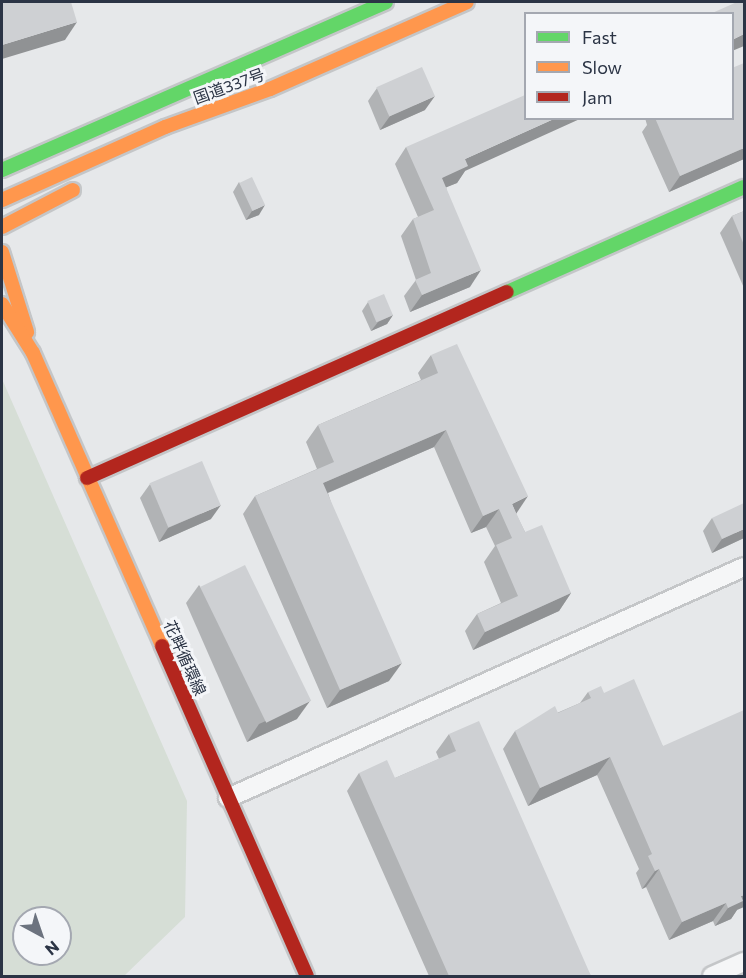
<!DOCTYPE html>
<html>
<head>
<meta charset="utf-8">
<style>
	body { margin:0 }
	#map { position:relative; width:746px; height:978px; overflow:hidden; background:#e6e8ea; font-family:Commissioner,"Noto Sans JP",sans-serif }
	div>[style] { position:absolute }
	.green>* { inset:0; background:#d6ded6 }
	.roads { filter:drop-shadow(2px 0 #c4c6c8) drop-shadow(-2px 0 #c4c6c8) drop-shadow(0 2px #c4c6c8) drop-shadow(0 -2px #c4c6c8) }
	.street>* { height:18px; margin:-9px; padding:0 9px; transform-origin:9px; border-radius:9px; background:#f5f6f7 }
	.fast>* { height:14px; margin:-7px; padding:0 7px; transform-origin:7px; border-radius:7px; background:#63d668 }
	.slow>* { height:14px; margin:-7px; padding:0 7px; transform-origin:7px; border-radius:7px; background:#ff974d }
	.jam>* { height:14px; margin:-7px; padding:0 7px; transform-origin:7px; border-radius:7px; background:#b3261e }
	.wall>* { inset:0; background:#b1b3b5 }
	.shaded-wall>* { inset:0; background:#909294 }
	.building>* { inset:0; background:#ced0d3; transform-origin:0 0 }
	span { translate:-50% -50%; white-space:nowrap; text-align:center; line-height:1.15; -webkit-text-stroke:6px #f4f6f9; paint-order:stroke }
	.street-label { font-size:16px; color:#2b3445 }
	.frame { position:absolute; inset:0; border:3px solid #2b3445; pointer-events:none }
	.legend { position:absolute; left:524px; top:12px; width:210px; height:108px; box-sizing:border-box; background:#f4f6f9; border:2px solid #a4a8b1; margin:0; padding:8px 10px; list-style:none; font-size:18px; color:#2b3445 }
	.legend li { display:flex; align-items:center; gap:12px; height:30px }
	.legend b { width:30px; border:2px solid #a4a8b1 }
	.north { position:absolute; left:12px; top:906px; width:60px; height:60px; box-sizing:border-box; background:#f4f6f9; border:2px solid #a4a8b1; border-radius:50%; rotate:140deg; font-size:16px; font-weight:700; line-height:24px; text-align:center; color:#2b3445 }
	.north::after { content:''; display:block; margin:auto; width:21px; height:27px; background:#6c737f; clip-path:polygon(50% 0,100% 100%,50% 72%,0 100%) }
</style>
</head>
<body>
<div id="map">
	<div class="green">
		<div style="clip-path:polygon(evenodd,2px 379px,187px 801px,185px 917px,124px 976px,2px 976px,2px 379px,24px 918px,60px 918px,60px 954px,24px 954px,24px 918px)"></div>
	</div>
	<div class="roads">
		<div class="street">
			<div style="left:228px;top:798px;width:565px;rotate:-24.12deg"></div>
			<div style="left:712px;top:976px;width:35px;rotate:-24deg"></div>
		</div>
		<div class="fast">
			<div style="left:2px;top:170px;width:419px;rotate:-23.6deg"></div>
			<div style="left:507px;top:292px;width:259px;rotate:-23.9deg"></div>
		</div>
		<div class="slow">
			<div style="left:2px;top:200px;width:179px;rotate:-24.1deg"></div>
			<div style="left:165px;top:127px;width:112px;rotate:-19.9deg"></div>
			<div style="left:270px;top:89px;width:215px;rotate:-23.8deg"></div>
			<div style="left:2px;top:227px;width:80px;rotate:-27.5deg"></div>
			<div style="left:2px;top:252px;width:84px;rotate:72.6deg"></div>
			<div style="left:2px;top:304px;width:58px;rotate:57.7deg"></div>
			<div style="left:33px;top:353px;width:320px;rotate:66.2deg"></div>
		</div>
		<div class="jam">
			<div style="left:87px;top:478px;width:459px;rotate:-23.9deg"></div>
			<div style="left:162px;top:646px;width:360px;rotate:66.3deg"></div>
		</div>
	</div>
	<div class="wall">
		<div style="clip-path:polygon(377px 88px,425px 110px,380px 130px,368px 101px)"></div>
		<div style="clip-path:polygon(645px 118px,732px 118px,744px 159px,669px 192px,642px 132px,647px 125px)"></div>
		<div style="clip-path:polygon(406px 147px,465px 171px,457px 183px,446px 187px,470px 287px,410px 312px,404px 296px,416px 280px,401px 236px,413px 219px,418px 217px,395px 164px)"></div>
		<div style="clip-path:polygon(239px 182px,259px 215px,246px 220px,233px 192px)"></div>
		<div style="clip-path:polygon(744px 211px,744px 288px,720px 233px,732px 216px)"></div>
		<div style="clip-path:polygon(368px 302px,393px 315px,387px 324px,371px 331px,362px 311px)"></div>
		<div style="clip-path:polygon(431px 355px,516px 514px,525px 532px,571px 593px,559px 611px,473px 650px,465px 631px,477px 614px,501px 603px,484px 562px,495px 546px,486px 527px,471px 533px,434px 447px,328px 493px,389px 681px,327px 708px,243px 514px,255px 496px,317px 469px,306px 442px,318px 425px,421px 380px,418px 373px)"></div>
		<div style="clip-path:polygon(150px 484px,211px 519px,159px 542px,140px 498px)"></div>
		<div style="clip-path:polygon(712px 518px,744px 538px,712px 553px,703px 531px)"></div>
		<div style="clip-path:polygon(199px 585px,297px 719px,247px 742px,186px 603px)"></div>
		<div style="clip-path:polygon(588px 692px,604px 693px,663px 746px,737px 910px,731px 919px,715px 926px,713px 921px,669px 940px,646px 887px,642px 889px,636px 873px,639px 869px,597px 775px,528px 806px,503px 749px,515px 731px,580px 703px)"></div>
		<div style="clip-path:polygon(449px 734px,591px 976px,429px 976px,347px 791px,359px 773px,395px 778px,439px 759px,436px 752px)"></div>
	</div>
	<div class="shaded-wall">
		<div style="clip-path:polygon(77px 22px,65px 40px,2px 59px,2px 45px)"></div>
		<div style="clip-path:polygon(744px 34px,744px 46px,732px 51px,732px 40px)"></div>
		<div style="clip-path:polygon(435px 96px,425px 110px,380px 130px,390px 116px)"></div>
		<div style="clip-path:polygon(556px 118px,582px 118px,465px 171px,457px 183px,430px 194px,442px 178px,465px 159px)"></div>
		<div style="clip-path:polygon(744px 148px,744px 159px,669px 192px,680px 176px)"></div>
		<div style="clip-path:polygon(265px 205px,259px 215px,246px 220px,252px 211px)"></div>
		<div style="clip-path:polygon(481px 270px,470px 287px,410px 312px,422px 295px)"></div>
		<div style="clip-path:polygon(393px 315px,387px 324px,371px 331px,378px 322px)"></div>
		<div style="clip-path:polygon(446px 430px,434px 447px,311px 500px,323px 483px)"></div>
		<div style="clip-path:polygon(528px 496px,516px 514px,512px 504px)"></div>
		<div style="clip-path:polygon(221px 505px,211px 519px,159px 542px,168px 528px)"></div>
		<div style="clip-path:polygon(499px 509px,486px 527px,471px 533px,483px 516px)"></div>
		<div style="clip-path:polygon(744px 529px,744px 538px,712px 553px,722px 539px)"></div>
		<div style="clip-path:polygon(571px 593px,559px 611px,473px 650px,485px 632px)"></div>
		<div style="clip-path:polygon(402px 663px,389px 681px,327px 708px,340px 690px)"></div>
		<div style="clip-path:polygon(310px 701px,297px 719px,247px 742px,259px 724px)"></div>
		<div style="clip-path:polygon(610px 757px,597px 775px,528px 806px,540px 788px)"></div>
		<div style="clip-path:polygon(659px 869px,646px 887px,642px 889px,655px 871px)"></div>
		<div style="clip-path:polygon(744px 895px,744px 907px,737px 910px,731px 919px,715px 926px,728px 908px,741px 896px)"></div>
		<div style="clip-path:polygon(726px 903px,713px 921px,669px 940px,682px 922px)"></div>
	</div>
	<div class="building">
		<div style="clip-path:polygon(2px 2px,71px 2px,77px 22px,2px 45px)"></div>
		<div style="clip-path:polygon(737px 2px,744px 2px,744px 34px,732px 40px,732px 14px,710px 14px)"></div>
		<div style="clip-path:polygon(744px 63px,744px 148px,680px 176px,655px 118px,732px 118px,732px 68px)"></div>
		<div style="left:422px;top:67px;width:32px;height:50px;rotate:66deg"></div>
		<div style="clip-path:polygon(525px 95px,525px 118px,556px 118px,465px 159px,468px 166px,442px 178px,481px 270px,422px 295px,415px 280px,431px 273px,413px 219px,434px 210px,406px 147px)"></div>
		<div style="left:252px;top:177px;width:31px;height:14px;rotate:65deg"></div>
		<div style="clip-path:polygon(744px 211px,744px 245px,732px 216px)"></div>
		<div style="left:384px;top:294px;width:23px;height:18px;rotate:67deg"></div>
		<div style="clip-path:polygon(457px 344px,528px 496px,512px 504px,525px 532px,542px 525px,571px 593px,485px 632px,477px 614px,518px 596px,496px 545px,512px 538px,499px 509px,483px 516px,446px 430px,323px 483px,402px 663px,340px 690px,255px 496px,334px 462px,318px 425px,438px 373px,431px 355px)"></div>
		<div style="left:202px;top:461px;width:48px;height:57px;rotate:67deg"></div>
		<div style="clip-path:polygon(744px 503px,744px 529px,722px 539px,712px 518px)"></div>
		<div style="left:245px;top:565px;width:151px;height:50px;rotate:64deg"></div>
		<div style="clip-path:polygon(634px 679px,663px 746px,744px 710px,744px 895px,741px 896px,743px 901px,728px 908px,726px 903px,682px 922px,659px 869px,655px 871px,648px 856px,652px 854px,610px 757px,540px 788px,515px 731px,555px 706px,558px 713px,591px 698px,588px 692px,601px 686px,604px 693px)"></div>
		<div style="clip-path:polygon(479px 721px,591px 976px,449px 976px,359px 773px,387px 760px,395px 778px,456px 751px,449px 734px)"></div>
	</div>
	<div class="street-label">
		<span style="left:229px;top:86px;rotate:-20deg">国道337号</span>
		<span style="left:185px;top:658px;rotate:66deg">花畔循環線</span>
	</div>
	<div class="frame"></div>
	<ul class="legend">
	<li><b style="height:8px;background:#63d668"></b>Fast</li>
	<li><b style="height:8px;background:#ff974d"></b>Slow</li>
	<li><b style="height:8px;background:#b3261e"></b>Jam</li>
	</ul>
	<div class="north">N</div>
</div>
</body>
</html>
